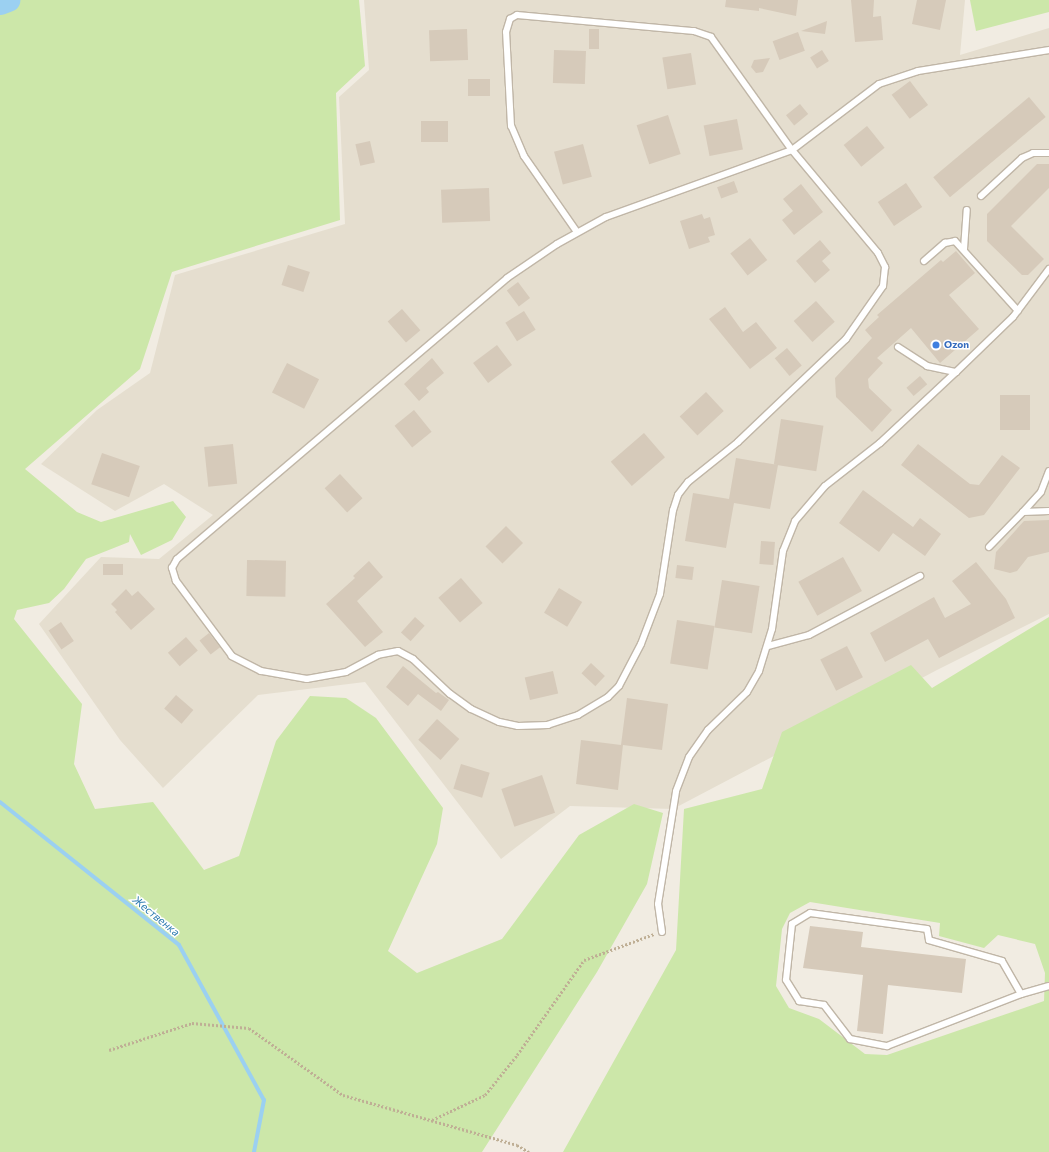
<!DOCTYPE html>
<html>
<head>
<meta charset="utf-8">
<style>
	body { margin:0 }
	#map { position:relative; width:1049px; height:1152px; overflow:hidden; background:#f1ece2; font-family:Commissioner,sans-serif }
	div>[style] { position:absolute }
	.residential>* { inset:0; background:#e5decf }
	.green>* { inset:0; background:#cce7a9 }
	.stream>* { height:4px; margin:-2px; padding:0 2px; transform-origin:2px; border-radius:2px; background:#9bd0f1 }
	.river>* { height:23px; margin:-11.5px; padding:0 11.5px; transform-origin:11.5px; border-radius:11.5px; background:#9bd0f1 }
	.building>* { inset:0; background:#d6caba; transform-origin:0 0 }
	.path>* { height:2.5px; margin-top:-1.25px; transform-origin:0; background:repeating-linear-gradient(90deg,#bfaf95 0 2px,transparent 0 4px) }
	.roads { filter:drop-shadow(1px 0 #c0b6a7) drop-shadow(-1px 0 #c0b6a7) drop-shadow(0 1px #c0b6a7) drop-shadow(0 -1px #c0b6a7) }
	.service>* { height:6px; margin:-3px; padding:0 3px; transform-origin:3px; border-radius:3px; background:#fff }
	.dots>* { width:11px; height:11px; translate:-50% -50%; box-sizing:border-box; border:2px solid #fff; border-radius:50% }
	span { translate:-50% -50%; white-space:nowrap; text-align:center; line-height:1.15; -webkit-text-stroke:3px #fff; paint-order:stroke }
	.shop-label { font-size:10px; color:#366cbe; font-weight:700 }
	.left { translate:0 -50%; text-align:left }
	.water-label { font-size:11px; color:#2b7aaf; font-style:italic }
</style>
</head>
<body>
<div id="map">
	<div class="residential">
		<div style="clip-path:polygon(364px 0,965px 0,960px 55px,1049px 28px,1049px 614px,937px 670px,673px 809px,570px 806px,501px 859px,365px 682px,258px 695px,163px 788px,120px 740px,39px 624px,101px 557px,159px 559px,213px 515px,164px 484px,115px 511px,41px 464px,97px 410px,150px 373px,175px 275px,345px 224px,339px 97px,369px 70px)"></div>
	</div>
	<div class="green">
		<div style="clip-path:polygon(0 0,359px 0,365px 66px,336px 93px,340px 220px,172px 272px,140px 369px,25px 469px,77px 512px,101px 522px,173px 501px,186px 517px,172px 540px,141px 555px,130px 534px,129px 542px,86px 559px,64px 589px,49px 603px,17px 610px,14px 619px,82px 704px,74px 764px,95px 809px,153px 802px,204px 870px,239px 856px,276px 741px,310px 696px,346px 698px,376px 718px,443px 808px,437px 844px,388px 951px,417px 973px,502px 939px,579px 835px,634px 804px,663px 813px,647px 884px,597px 972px,482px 1152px,0 1152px)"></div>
		<div style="clip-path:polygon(970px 0,1049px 0,1049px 12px,976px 31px)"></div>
		<div style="clip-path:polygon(evenodd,1049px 617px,1049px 1152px,563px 1152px,676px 950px,684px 809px,762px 789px,782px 732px,911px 665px,932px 688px,1049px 617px,810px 902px,940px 923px,939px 936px,984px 948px,998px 935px,1035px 944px,1045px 973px,1044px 1001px,887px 1055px,865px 1054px,819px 1019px,789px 1008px,776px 986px,782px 929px,790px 913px,810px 902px)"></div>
	</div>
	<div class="stream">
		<div style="left:0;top:802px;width:229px;rotate:38.6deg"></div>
		<div style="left:179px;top:945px;width:177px;rotate:61.3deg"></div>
		<div style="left:264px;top:1100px;width:53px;rotate:100.9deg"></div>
	</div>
	<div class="river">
		<div style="left:0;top:3px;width:9px;rotate:-21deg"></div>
	</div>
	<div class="building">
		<div style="clip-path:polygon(726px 0,798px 0,796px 16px,759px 8px,759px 11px,725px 7px)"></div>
		<div style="clip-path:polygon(851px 0,874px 0,873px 17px,881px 16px,883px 40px,855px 42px)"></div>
		<div style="clip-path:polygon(917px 0,946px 0,940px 30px,912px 24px)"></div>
		<div style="clip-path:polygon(827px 21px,825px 34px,801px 31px)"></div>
		<div style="left:467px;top:29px;width:31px;height:38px;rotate:88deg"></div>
		<div style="left:589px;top:29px;width:10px;height:20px"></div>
		<div style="left:798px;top:32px;width:20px;height:27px;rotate:70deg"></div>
		<div style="left:554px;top:50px;width:32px;height:33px;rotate:2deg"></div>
		<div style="left:822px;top:50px;width:13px;height:14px;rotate:58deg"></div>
		<div style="left:691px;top:53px;width:32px;height:29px;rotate:81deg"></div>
		<div style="clip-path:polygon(770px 58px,763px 72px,756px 73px,751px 67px,754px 60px)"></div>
		<div style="left:468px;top:79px;width:22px;height:17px"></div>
		<div style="left:910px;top:81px;width:30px;height:23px;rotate:53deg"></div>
		<div style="left:1029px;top:97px;width:26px;height:125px;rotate:50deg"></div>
		<div style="left:800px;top:104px;width:13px;height:18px;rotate:51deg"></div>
		<div style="left:668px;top:115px;width:41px;height:33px;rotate:72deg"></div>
		<div style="left:737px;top:119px;width:31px;height:34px;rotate:79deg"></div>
		<div style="left:421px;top:121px;width:27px;height:21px"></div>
		<div style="left:867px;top:126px;width:28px;height:30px;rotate:51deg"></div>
		<div style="left:370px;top:141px;width:22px;height:15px;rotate:77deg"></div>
		<div style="left:583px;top:144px;width:34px;height:30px;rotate:75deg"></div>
		<div style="clip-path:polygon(1037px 164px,1049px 164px,1049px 188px,1011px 226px,1044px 259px,1028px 275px,1022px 275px,987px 241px,987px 214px)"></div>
		<div style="left:734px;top:181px;width:12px;height:18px;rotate:70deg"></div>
		<div style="left:906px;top:183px;width:29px;height:34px;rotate:56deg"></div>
		<div style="clip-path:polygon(801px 184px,823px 212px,794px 235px,782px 220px,793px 211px,783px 199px)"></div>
		<div style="left:489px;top:188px;width:33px;height:48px;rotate:88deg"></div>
		<div style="clip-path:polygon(702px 214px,704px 219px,710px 217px,715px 235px,708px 237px,710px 242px,689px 249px,680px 221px)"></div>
		<div style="left:750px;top:238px;width:28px;height:25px;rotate:52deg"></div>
		<div style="clip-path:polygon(820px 240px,831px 253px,822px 261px,830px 270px,815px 283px,796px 261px)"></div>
		<div style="clip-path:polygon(956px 251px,975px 273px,949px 295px,979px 329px,940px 363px,911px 328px,877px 358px,883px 363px,868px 379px,869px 388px,892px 410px,872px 432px,836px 397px,835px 378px,872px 338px,865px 330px,879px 317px,877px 315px,941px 260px,943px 262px)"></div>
		<div style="left:288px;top:265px;width:23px;height:21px;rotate:18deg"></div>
		<div style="left:518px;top:282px;width:20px;height:14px;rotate:53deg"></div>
		<div style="left:816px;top:301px;width:28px;height:30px;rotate:48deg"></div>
		<div style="clip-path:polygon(725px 307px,743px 332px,756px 322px,777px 348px,750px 369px,709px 319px)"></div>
		<div style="left:402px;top:309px;width:28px;height:19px;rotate:49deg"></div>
		<div style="left:524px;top:311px;width:22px;height:22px;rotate:58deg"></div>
		<div style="left:497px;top:345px;width:25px;height:30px;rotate:53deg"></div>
		<div style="left:787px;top:348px;width:23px;height:16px;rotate:50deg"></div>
		<div style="clip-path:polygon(432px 358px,444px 373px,426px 388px,429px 392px,419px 401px,404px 384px)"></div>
		<div style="left:287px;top:363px;width:36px;height:33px;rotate:27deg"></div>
		<div style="left:920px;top:376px;width:11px;height:18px;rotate:49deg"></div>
		<div style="left:706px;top:392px;width:26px;height:36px;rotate:47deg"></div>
		<div style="left:1000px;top:395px;width:30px;height:35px"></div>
		<div style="left:414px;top:410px;width:28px;height:25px;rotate:51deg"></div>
		<div style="left:781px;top:419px;width:43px;height:46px;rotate:9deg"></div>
		<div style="left:644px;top:433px;width:32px;height:44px;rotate:49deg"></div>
		<div style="left:233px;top:444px;width:40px;height:29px;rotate:84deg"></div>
		<div style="clip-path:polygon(918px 444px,970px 484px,979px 485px,1002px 455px,1020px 468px,984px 515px,969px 518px,901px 465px)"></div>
		<div style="left:102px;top:453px;width:40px;height:33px;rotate:19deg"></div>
		<div style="clip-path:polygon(736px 458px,778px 465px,770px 509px,734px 503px,726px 548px,685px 541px,693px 493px,729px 499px)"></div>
		<div style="left:340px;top:474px;width:33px;height:21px;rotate:47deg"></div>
		<div style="clip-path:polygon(863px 490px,913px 527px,920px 518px,941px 534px,925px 556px,893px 533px,879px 552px,839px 523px)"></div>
		<div style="clip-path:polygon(1049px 520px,1049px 552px,1028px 557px,1017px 571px,1010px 573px,994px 569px,996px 552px,1024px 521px)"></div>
		<div style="left:506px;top:526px;width:24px;height:29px;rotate:45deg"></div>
		<div style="left:761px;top:541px;width:14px;height:23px;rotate:4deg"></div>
		<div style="left:843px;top:557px;width:39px;height:51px;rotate:61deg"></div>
		<div style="left:247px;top:560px;width:39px;height:36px;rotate:1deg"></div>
		<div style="clip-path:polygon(369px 561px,383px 577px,357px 601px,383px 632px,365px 647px,326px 604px,355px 578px,353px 576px)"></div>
		<div style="clip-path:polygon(976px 562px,1006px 599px,1015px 618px,939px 658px,928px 639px,885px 662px,870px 633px,934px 597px,945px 618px,971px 604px,952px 581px)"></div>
		<div style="left:103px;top:564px;width:20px;height:11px"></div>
		<div style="left:677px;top:565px;width:17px;height:13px;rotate:7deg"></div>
		<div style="left:461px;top:578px;width:33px;height:30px;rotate:49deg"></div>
		<div style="left:722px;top:580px;width:38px;height:48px;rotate:9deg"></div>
		<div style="left:559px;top:588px;width:27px;height:29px;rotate:31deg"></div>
		<div style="clip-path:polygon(126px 589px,132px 596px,138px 591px,155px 609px,131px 630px,115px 612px,117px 610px,111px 604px)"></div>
		<div style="left:415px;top:617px;width:13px;height:21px;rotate:42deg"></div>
		<div style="left:677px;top:620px;width:38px;height:44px;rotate:9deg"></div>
		<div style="left:61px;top:622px;width:23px;height:15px;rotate:56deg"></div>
		<div style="left:209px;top:633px;width:18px;height:12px;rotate:52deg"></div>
		<div style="left:186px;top:637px;width:18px;height:24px;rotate:49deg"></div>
		<div style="left:847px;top:646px;width:35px;height:30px;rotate:63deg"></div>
		<div style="left:591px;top:663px;width:19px;height:14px;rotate:43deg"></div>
		<div style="clip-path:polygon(403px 666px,436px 693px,438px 692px,449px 700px,441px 711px,418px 694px,408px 706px,386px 687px)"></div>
		<div style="left:553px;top:671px;width:23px;height:29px;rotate:77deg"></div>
		<div style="left:176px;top:695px;width:23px;height:18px;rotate:41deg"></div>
		<div style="clip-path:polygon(627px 698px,668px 704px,662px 750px,623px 745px,618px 790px,576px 784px,581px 740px,621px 745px)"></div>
		<div style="left:437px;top:719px;width:30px;height:28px;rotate:42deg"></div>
		<div style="left:461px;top:764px;width:30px;height:26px;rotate:17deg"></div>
		<div style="left:542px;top:775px;width:40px;height:43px;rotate:71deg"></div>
		<div style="clip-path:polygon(810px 926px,863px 932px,861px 947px,966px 959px,962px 993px,888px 985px,883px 1034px,857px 1031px,863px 975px,803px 968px)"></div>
	</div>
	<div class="path">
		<div style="left:109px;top:1050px;width:87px;rotate:-18deg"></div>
		<div style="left:192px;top:1023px;width:57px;rotate:5deg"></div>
		<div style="left:249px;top:1028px;width:115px;rotate:35.5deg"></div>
		<div style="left:343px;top:1095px;width:181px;rotate:16deg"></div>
		<div style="left:517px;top:1145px;width:14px;rotate:30deg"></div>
		<div style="left:432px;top:1120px;width:59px;rotate:-25.3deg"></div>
		<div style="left:485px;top:1095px;width:51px;rotate:-51.3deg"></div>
		<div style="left:517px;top:1055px;width:116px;rotate:-54.8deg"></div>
		<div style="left:584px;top:960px;width:75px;rotate:-20.4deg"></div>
	</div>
	<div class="roads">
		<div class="service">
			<div style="left:981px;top:196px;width:56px;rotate:-42.8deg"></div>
			<div style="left:1022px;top:158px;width:12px;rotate:-24deg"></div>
			<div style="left:1033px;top:153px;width:16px"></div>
			<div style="left:577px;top:232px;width:93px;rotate:-124.9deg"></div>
			<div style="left:524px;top:156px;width:33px;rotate:-113deg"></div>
			<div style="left:511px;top:126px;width:94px;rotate:-93deg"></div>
			<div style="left:506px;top:32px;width:14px;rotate:-73deg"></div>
			<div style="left:510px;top:19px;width:8px;rotate:-30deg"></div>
			<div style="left:517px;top:15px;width:178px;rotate:5.2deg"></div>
			<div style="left:694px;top:31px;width:18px;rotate:19deg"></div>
			<div style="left:711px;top:37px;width:139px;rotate:54.4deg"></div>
			<div style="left:792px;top:150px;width:134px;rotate:50.1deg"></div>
			<div style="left:878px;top:253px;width:16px;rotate:63deg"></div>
			<div style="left:885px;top:267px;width:19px;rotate:96deg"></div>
			<div style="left:883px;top:286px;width:65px;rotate:124.9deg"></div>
			<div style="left:846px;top:339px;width:149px;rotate:136.4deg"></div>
			<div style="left:738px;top:442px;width:64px;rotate:141.3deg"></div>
			<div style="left:688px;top:482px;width:16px;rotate:128deg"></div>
			<div style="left:678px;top:495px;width:16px;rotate:108deg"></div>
			<div style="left:673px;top:510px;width:85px;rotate:98.8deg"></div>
			<div style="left:660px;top:594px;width:53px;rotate:110.8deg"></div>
			<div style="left:641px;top:644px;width:47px;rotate:117.6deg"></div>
			<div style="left:619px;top:686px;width:16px;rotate:135deg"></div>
			<div style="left:608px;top:697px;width:35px;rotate:149deg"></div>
			<div style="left:578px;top:715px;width:32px;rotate:162deg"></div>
			<div style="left:548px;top:725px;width:30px;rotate:178deg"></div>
			<div style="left:518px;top:726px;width:19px;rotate:-168deg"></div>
			<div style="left:499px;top:722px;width:31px;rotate:-155deg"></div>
			<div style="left:471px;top:709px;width:26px;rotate:-144deg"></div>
			<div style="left:450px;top:694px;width:51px;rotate:-136.6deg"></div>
			<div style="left:413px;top:659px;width:17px;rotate:-152deg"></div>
			<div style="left:398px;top:651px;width:20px;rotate:169deg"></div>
			<div style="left:378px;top:655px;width:36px;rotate:152deg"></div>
			<div style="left:346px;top:672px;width:40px;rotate:170deg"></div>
			<div style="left:307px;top:679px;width:47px;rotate:-170.1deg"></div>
			<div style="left:261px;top:671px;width:33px;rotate:-153deg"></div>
			<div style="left:232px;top:656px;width:94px;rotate:-126.7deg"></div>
			<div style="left:176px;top:581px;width:14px;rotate:-107deg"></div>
			<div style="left:172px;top:568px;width:10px;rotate:-61deg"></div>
			<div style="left:177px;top:559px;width:433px;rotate:-40.4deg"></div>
			<div style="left:507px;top:278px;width:60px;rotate:-34.2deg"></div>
			<div style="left:557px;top:244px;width:56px;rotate:-28.9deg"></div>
			<div style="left:606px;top:217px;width:198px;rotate:-19.8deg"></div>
			<div style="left:792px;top:150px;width:109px;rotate:-37.2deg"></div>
			<div style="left:879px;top:84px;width:41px;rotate:-18.4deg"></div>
			<div style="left:918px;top:71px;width:133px;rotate:-9.1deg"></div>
			<div style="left:964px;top:249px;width:39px;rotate:-86deg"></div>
			<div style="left:924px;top:261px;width:28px;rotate:-41deg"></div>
			<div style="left:945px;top:243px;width:10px;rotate:-11deg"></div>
			<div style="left:955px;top:241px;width:94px;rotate:48deg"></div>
			<div style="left:898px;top:347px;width:35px;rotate:33deg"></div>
			<div style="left:927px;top:366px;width:30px;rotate:12deg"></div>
			<div style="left:956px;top:372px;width:79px;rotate:-44deg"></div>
			<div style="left:1013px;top:317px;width:60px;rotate:-53.1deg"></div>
			<div style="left:1049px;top:471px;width:22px;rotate:111deg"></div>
			<div style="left:1041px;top:492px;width:27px;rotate:132deg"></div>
			<div style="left:1023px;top:512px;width:26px;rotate:-2deg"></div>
			<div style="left:989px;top:547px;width:49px;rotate:-45.8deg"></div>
			<div style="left:768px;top:646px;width:42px;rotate:-15deg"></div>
			<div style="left:809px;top:635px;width:126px;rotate:-28deg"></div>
			<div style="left:662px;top:932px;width:28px;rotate:-98deg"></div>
			<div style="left:658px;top:904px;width:114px;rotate:-80.9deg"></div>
			<div style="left:676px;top:791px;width:36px;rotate:-69deg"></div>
			<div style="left:689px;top:757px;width:33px;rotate:-55deg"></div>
			<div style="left:708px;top:730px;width:54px;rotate:-44.3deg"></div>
			<div style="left:747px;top:692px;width:24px;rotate:-60deg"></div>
			<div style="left:759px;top:671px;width:44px;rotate:-72.8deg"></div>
			<div style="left:772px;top:629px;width:79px;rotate:-82deg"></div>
			<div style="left:783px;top:551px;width:32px;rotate:-68deg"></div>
			<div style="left:795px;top:521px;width:46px;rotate:-49.4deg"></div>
			<div style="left:825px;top:486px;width:70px;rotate:-38deg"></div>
			<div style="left:880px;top:443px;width:104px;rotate:-43.1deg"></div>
			<div style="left:1021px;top:994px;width:38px;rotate:-120deg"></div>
			<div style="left:1002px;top:961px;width:76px;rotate:-164deg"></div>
			<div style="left:929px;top:940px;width:11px;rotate:-100deg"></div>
			<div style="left:927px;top:929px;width:118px;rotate:-172.2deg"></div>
			<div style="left:810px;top:913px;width:21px;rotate:149deg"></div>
			<div style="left:792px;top:924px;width:56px;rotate:96.1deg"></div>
			<div style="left:786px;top:980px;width:25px;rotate:58deg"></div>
			<div style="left:799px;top:1001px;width:25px;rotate:9deg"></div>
			<div style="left:824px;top:1005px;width:43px;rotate:52.6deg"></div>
			<div style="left:850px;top:1039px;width:38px;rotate:11deg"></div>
			<div style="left:887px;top:1046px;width:144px;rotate:-21.2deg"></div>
			<div style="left:1021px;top:994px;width:29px;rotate:-16deg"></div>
		</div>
	</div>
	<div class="dots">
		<div style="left:936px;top:345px;background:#3f7fe0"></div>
	</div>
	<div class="shop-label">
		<span class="left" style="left:944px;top:345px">Ozon</span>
	</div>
	<div class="water-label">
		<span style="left:156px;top:916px;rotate:39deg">Жественка</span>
	</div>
</div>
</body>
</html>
